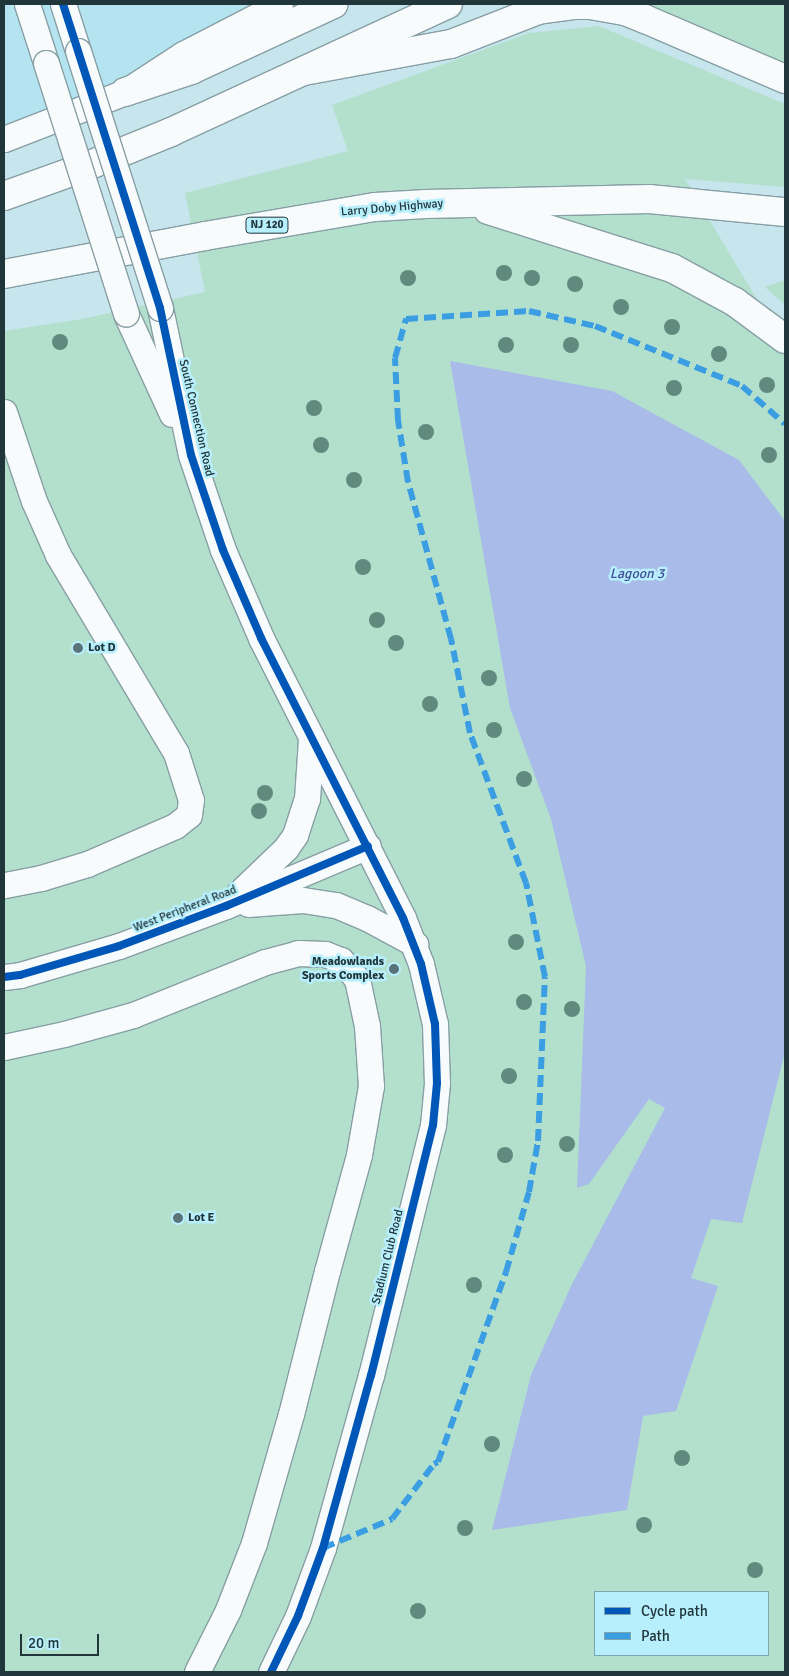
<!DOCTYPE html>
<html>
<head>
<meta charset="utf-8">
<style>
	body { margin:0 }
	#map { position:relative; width:789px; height:1676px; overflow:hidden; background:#c7e5ed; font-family:Signika,sans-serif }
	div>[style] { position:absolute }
	.built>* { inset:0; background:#b3e4f0 }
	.green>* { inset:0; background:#b2e0cd }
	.water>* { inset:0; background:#a8bbe9 }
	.roads { filter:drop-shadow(1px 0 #879ea4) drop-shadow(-1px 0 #879ea4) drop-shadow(0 1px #879ea4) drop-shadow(0 -1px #879ea4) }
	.minor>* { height:25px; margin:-12.5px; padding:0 12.5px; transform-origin:12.5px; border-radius:12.5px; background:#f7fbfc }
	.highway>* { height:28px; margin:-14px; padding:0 14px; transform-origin:14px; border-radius:14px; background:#f7fbfc }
	.bridges { filter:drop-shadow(1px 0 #879ea4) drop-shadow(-1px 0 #879ea4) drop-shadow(0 1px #879ea4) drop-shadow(0 -1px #879ea4) }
	.minor-bridge>* { height:25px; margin:-12.5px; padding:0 12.5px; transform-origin:12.5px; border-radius:12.5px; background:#f7fbfc }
	.quiet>* { height:6px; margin-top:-3px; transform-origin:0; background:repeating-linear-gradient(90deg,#3c9ee2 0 12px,transparent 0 18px) }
	.cycleway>* { height:8px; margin:-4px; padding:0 4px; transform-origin:4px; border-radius:4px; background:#0057b8 }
	.trees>* { width:16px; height:16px; margin:-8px; border-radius:50%; background:#618a7e }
	.dots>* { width:14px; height:14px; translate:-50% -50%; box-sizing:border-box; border:2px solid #b8effc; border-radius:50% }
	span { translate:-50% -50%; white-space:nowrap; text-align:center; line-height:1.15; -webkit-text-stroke:5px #b8effc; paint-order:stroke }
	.shield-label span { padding:1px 4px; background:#b8effc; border:1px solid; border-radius:4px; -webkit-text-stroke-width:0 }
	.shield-label { font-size:11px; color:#20363b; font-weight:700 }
	.street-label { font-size:12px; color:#20363b }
	.poi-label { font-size:12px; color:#20363b; font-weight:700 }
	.left { translate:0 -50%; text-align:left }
	.right { translate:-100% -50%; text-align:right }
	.water-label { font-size:14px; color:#414e98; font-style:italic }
	.frame { position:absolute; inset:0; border:5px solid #20363b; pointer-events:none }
	.legend { position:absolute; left:594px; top:1591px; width:175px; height:65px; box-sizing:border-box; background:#b8effc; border:1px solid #7ba5af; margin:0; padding:6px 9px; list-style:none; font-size:15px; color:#20363b }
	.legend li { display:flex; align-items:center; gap:10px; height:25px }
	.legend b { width:25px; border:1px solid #7ba5af }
	.scale { position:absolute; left:20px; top:1634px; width:79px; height:22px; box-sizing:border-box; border:2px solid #20363b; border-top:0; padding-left:6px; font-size:15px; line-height:18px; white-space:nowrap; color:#20363b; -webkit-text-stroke:4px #b8effc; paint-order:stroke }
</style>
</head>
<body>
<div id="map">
	<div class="built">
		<div style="clip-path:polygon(4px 4px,350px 4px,152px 96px,4px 153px)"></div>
	</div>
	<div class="green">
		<div style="clip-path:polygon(649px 4px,785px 4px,785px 63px)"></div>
		<div style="clip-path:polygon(evenodd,599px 26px,785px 104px,785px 187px,685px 179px,785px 346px,785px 1672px,4px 1672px,4px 331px,82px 319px,205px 292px,185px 193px,348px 151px,332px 105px,529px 33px,599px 26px,595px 1592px,768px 1592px,768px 1655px,595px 1655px,595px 1592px)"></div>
		<div style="clip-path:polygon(785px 280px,785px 305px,765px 287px)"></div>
	</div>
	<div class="water">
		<div style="clip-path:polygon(450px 361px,612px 391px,739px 460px,785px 521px,785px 1052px,742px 1223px,711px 1219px,691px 1278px,718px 1286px,676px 1411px,643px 1416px,627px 1510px,492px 1530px,531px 1375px,572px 1284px,665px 1108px,649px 1099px,589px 1184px,577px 1188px,586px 966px,551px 819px,510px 708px)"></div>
	</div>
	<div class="roads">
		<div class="minor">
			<div style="left:27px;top:4px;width:62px;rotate:72.1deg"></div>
			<div style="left:63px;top:4px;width:49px;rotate:72.3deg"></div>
			<div style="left:4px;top:139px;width:130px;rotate:-21.2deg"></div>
			<div style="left:125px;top:92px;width:69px;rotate:-33.2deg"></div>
			<div style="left:183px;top:54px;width:109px;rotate:-27.3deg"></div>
			<div style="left:160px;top:308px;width:150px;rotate:78.1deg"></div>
			<div style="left:191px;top:455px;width:100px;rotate:71.4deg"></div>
			<div style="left:223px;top:550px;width:96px;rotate:66.6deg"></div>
			<div style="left:261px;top:638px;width:314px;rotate:63.1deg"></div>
			<div style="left:403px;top:918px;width:49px;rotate:68.6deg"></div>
			<div style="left:421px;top:964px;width:62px;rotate:76.9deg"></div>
			<div style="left:435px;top:1024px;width:59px;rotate:88.1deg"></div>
			<div style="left:437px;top:1083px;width:42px;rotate:95.4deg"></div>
			<div style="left:433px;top:1125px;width:258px;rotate:103.9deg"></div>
			<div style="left:371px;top:1375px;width:180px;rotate:105.5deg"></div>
			<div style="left:323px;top:1548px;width:72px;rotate:110.2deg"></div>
			<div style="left:298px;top:1616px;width:62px;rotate:115.7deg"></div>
			<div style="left:126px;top:314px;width:110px;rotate:65.3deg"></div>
			<div style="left:4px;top:412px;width:94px;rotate:71.4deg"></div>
			<div style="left:34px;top:501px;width:59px;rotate:66deg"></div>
			<div style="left:58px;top:555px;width:230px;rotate:59.2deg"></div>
			<div style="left:176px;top:753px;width:49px;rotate:72.3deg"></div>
			<div style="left:191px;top:800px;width:15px;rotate:98deg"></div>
			<div style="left:189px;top:815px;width:18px;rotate:142deg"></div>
			<div style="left:175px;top:826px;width:96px;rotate:156.6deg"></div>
			<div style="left:87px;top:864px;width:48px;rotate:163.1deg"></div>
			<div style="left:41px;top:878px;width:38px;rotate:169deg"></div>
			<div style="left:237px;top:895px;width:68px;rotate:-43.8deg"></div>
			<div style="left:286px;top:848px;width:16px;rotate:-55deg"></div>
			<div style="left:295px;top:835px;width:38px;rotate:-72deg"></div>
			<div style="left:307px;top:799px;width:61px;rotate:-86.2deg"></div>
			<div style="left:248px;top:904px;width:55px;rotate:-4.2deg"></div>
			<div style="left:303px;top:900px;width:33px;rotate:9deg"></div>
			<div style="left:336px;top:905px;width:34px;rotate:23deg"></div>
			<div style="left:367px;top:918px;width:55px;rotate:28.4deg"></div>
			<div style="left:4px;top:977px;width:16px;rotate:-7deg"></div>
			<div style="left:20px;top:975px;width:103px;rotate:-16.3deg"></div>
			<div style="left:119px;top:946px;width:114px;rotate:-20.5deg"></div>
			<div style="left:226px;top:906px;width:154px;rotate:-22.9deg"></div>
			<div style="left:4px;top:1047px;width:61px;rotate:-12.2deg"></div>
			<div style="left:64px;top:1034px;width:72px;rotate:-15.4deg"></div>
			<div style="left:133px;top:1015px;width:142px;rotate:-21.9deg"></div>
			<div style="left:265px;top:962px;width:34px;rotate:-15deg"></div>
			<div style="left:298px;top:953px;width:27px;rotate:2deg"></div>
			<div style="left:325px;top:954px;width:17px;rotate:21deg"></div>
			<div style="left:341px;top:960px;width:25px;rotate:50deg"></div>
			<div style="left:357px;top:979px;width:48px;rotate:78deg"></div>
			<div style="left:367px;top:1026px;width:60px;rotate:86.2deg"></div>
			<div style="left:371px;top:1086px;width:70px;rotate:99.9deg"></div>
			<div style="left:359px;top:1155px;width:120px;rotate:105.4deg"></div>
			<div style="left:327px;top:1271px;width:147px;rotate:104.1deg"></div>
			<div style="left:291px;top:1414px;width:134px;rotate:106deg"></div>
			<div style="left:254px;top:1543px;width:72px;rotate:111.2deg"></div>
			<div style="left:228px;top:1610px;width:69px;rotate:116.6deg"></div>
		</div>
		<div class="highway">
			<div style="left:304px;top:71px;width:149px;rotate:-10.4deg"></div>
			<div style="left:451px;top:44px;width:93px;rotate:-21.3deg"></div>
			<div style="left:538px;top:10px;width:34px;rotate:-8deg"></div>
			<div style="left:572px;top:5px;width:18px"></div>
			<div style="left:590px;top:5px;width:36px;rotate:10deg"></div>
			<div style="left:625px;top:11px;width:22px;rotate:22deg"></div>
			<div style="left:645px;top:19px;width:152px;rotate:23.2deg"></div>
			<div style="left:125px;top:92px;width:70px;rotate:-18.4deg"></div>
			<div style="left:191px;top:70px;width:157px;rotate:-24.8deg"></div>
			<div style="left:4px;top:196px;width:86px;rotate:-19.7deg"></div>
			<div style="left:85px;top:167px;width:93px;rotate:-22.1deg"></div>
			<div style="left:171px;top:132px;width:305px;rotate:-24.8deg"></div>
			<div style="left:488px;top:210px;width:193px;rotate:17.5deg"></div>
			<div style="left:672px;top:268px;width:72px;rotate:28.4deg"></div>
			<div style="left:735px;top:302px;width:62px;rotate:36.5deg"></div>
			<div style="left:4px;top:274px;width:205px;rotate:-10.7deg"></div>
			<div style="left:205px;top:236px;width:172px;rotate:-9.7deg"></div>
			<div style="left:375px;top:207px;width:51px;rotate:-3.4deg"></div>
			<div style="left:426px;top:204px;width:223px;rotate:-1.3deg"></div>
			<div style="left:649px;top:199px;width:137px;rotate:5.5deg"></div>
		</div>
	</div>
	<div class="bridges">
		<div class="minor-bridge">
			<div style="left:78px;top:51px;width:270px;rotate:72.3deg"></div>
			<div style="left:46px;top:63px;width:263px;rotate:72.3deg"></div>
		</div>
	</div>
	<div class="quiet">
		<div style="left:323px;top:1548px;width:75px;rotate:-22.8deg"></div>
		<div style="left:392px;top:1519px;width:69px;rotate:-52.6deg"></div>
		<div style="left:434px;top:1464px;width:4px;rotate:-27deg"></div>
		<div style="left:438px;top:1462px;width:202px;rotate:-70.3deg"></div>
		<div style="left:506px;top:1272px;width:83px;rotate:-74deg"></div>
		<div style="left:529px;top:1192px;width:52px;rotate:-80deg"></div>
		<div style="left:538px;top:1141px;width:164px;rotate:-87.6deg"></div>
		<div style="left:545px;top:977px;width:96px;rotate:-101.4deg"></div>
		<div style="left:526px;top:883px;width:160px;rotate:-110.5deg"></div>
		<div style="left:470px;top:733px;width:96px;rotate:-101.4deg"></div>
		<div style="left:451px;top:639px;width:163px;rotate:-105.3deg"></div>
		<div style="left:408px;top:482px;width:63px;rotate:-99.2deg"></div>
		<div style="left:398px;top:420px;width:62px;rotate:-92.8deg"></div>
		<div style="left:395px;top:358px;width:41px;rotate:-74.2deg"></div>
		<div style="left:406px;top:319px;width:123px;rotate:-3.7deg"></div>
		<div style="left:529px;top:311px;width:68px;rotate:12.8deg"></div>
		<div style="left:595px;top:326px;width:159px;rotate:22.2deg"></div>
		<div style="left:742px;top:386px;width:57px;rotate:41.5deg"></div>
	</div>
	<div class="cycleway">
		<div style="left:63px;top:4px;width:319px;rotate:72.3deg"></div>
		<div style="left:160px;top:308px;width:150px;rotate:78.1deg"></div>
		<div style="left:191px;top:455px;width:100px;rotate:71.4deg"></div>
		<div style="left:223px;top:550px;width:96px;rotate:66.6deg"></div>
		<div style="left:261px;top:638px;width:314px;rotate:63.1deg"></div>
		<div style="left:403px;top:918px;width:49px;rotate:68.6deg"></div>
		<div style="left:421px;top:964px;width:62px;rotate:76.9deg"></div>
		<div style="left:435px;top:1024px;width:59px;rotate:88.1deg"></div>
		<div style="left:437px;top:1083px;width:42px;rotate:95.4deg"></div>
		<div style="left:433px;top:1125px;width:258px;rotate:103.9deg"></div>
		<div style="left:371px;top:1375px;width:180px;rotate:105.5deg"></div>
		<div style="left:323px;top:1548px;width:72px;rotate:110.2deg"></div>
		<div style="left:298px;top:1616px;width:62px;rotate:115.7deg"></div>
		<div style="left:4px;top:977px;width:16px;rotate:-7deg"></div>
		<div style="left:20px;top:975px;width:103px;rotate:-16.3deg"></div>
		<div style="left:119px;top:946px;width:114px;rotate:-20.5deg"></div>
		<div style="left:226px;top:906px;width:154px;rotate:-22.9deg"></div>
	</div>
	<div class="trees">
		<div style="left:504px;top:273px"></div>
		<div style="left:408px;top:278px"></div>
		<div style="left:532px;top:278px"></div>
		<div style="left:575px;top:284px"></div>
		<div style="left:621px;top:307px"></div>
		<div style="left:672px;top:327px"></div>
		<div style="left:60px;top:342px"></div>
		<div style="left:506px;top:345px"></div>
		<div style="left:571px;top:345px"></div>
		<div style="left:719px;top:354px"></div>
		<div style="left:767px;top:385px"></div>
		<div style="left:674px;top:388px"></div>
		<div style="left:314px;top:408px"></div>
		<div style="left:426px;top:432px"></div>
		<div style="left:321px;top:445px"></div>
		<div style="left:769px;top:455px"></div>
		<div style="left:354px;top:480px"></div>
		<div style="left:363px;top:567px"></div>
		<div style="left:377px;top:620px"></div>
		<div style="left:396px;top:643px"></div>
		<div style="left:489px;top:678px"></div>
		<div style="left:430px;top:704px"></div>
		<div style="left:494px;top:730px"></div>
		<div style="left:524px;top:779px"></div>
		<div style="left:265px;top:793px"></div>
		<div style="left:259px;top:811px"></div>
		<div style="left:516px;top:942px"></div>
		<div style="left:524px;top:1002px"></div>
		<div style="left:572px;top:1009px"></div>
		<div style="left:509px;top:1076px"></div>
		<div style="left:567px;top:1144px"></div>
		<div style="left:505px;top:1155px"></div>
		<div style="left:474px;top:1285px"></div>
		<div style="left:492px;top:1444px"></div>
		<div style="left:682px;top:1458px"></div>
		<div style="left:644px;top:1525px"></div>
		<div style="left:465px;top:1528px"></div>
		<div style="left:755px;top:1570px"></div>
		<div style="left:418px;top:1611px"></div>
	</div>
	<div class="dots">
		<div style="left:78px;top:648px;background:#5a7379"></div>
		<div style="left:394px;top:969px;background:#5a7379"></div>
		<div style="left:178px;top:1218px;background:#5a7379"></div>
	</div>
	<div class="shield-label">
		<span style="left:267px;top:225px">NJ 120</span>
	</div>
	<div class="street-label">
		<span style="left:392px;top:208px;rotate:-5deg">Larry Doby Highway</span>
		<span style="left:196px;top:418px;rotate:77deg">South Connection Road</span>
		<span style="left:185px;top:909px;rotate:-21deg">West Peripheral Road</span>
		<span style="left:388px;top:1257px;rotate:-76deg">Stadium Club Road</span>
	</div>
	<div class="poi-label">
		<span class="left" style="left:88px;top:648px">Lot D</span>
		<span class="right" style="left:384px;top:969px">Meadowlands<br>Sports Complex</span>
		<span class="left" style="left:188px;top:1218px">Lot E</span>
	</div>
	<div class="water-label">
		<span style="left:637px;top:574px">Lagoon 3</span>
	</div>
	<div class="frame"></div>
	<ul class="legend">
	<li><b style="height:6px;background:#0057b8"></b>Cycle path</li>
	<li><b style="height:6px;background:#3c9ee2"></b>Path</li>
	</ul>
	<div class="scale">20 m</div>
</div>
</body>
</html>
